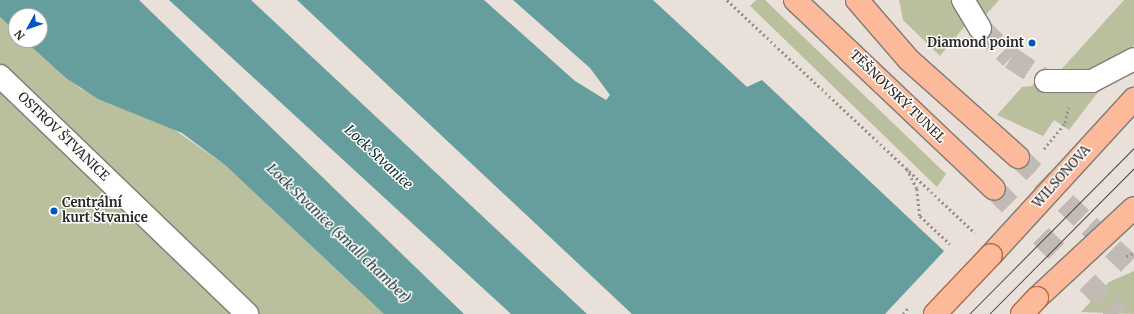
<!DOCTYPE html>
<html>
<head>
<meta charset="utf-8">
<style>
	body { margin:0 }
	#map { position:relative; width:1134px; height:314px; overflow:hidden; background:#e8e0d9; font-family:Merriweather,serif }
	div>[style] { position:absolute }
	.green>* { inset:0; background:#bac09e }
	.water>* { inset:0; background:#669d9d }
	.pier>* { inset:0; background:#e8e0d9 }
	.minor-tunnel>* { height:22px; margin-top:-11px; transform-origin:0; background:repeating-linear-gradient(90deg,#c2bbb5 0 22px,transparent 0 33px) }
	.major-tunnel>* { height:22px; margin-top:-11px; transform-origin:0; background:repeating-linear-gradient(90deg,#c2bbb5 0 22px,transparent 0 33px) }
	.path>* { height:2.5px; margin-top:-1.25px; transform-origin:0; background:repeating-linear-gradient(90deg,#96908c 0 2px,transparent 0 5px) }
	.roads { filter:drop-shadow(1px 0 #827a74) drop-shadow(-1px 0 #827a74) drop-shadow(0 1px #827a74) drop-shadow(0 -1px #827a74) }
	.minor>* { height:22px; margin:-11px; padding:0 11px; transform-origin:11px; border-radius:11px; background:#fff }
	.major>* { height:22px; margin:-11px; padding:0 11px; transform-origin:11px; border-radius:11px; background:#fcba9b }
	.tram>* { height:1px; margin:-0.5px; padding:0 0.5px; transform-origin:0.5px; border-radius:0.5px; background:#433f3d }
	.path-bridge>* { height:2.5px; margin-top:-1.25px; transform-origin:0; background:repeating-linear-gradient(90deg,#96908c 0 2px,transparent 0 5px) }
	.bridges { filter:drop-shadow(1px 0 #b26947) drop-shadow(-1px 0 #b26947) drop-shadow(0 1px #b26947) drop-shadow(0 -1px #b26947) }
	.major-bridge>* { height:22px; margin:-11px; padding:0 11px; transform-origin:11px; border-radius:11px; background:#fcba9b }
	.dots>* { width:11px; height:11px; translate:-50% -50%; box-sizing:border-box; border:2px solid #fff; border-radius:50% }
	span { translate:-50% -50%; white-space:nowrap; text-align:center; line-height:1.15; -webkit-text-stroke:3px #fff; paint-order:stroke }
	.poi-label { font-size:13px; color:#2b2826; font-weight:700 }
	.right { translate:-100% -50%; text-align:right }
	.left { translate:0 -50%; text-align:left }
	.street-label { font-size:13px; color:#2b2826 }
	.water-label { font-size:14px; color:#112f2f; font-style:italic }
	.north { position:absolute; left:8px; top:8px; width:40px; height:40px; box-sizing:border-box; background:#fff; border:1px solid #aaa9a8; border-radius:50%; rotate:230deg; font-size:11px; font-weight:700; line-height:16px; text-align:center; color:#2b2826 }
	.north::after { content:''; display:block; margin:auto; width:14px; height:18px; background:#0356c0; clip-path:polygon(50% 0,100% 100%,50% 72%,0 100%) }
</style>
</head>
<body>
<div id="map">
	<div class="green">
		<div style="clip-path:polygon(756px 0,765px 0,946px 174px,937px 187px,750px 6px)"></div>
		<div style="clip-path:polygon(899px 0,999px 0,985px 16px,969px 21px,940px 56px,903px 20px)"></div>
		<div style="clip-path:polygon(1124px 0,1134px 0,1134px 45px,1069px 130px,1054px 120px,1043px 136px,997px 115px,1022px 87px,1039px 85px,1059px 72px)"></div>
		<div style="clip-path:polygon(0 17px,16px 32px,16px 40px,24px 40px,81px 89px,169px 126px,225px 165px,384px 314px,0 314px)"></div>
		<div style="clip-path:polygon(1134px 271px,1134px 314px,1081px 312px,1109px 282px)"></div>
	</div>
	<div class="water">
		<div style="clip-path:polygon(0 0,139px 0,464px 314px,384px 314px,225px 165px,182px 133px,98px 99px,66px 78px,24px 40px,40px 40px,40px 16px,16px 16px,16px 32px,0 17px)"></div>
		<div style="clip-path:polygon(169px 0,251px 0,587px 314px,511px 314px)"></div>
		<div style="clip-path:polygon(297px 0,484px 0,575px 81px,606px 100px,610px 95px,590px 68px,513px 0,653px 0,747px 87px,762px 80px,1011px 314px,632px 314px)"></div>
	</div>
	<div class="pier">
		<div style="clip-path:polygon(945px 250px,1012px 313px,1013px 314px,885px 314px)"></div>
	</div>
	<div class="minor-tunnel">
		<div style="left:980px;top:28px;width:43px;rotate:44.1deg"></div>
		<div style="left:1011px;top:58px;width:42px;rotate:33.3deg"></div>
	</div>
	<div class="major-tunnel">
		<div style="left:1018px;top:157px;width:161px;rotate:44deg"></div>
		<div style="left:994px;top:189px;width:177px;rotate:45deg"></div>
	</div>
	<div class="path">
		<div style="left:727px;top:0;width:340px;rotate:43.2deg"></div>
		<div style="left:1044px;top:149px;width:33px;rotate:-51deg"></div>
		<div style="left:1065px;top:123px;width:16px;rotate:-79deg"></div>
		<div style="left:907px;top:169px;width:22px;rotate:63deg"></div>
		<div style="left:917px;top:189px;width:27px;rotate:84deg"></div>
		<div style="left:920px;top:216px;width:41px;rotate:43deg"></div>
		<div style="left:1126px;top:256px;width:9px;rotate:-21deg"></div>
	</div>
	<div class="roads">
		<div class="minor">
			<div style="left:963px;top:0;width:33px;rotate:59deg"></div>
			<div style="left:0;top:76px;width:343px;rotate:43.9deg"></div>
			<div style="left:1046px;top:81px;width:46px"></div>
			<div style="left:1092px;top:81px;width:47px;rotate:-27.6deg"></div>
		</div>
		<div class="major">
			<div style="left:795px;top:0;width:274px;rotate:43.5deg"></div>
			<div style="left:857px;top:0;width:79px;rotate:49.1deg"></div>
			<div style="left:909px;top:60px;width:146px;rotate:41.7deg"></div>
			<div style="left:991px;top:255px;width:212px;rotate:-47.5deg"></div>
			<div style="left:1037px;top:298px;width:132px;rotate:-42.9deg"></div>
		</div>
	</div>
	<div class="tram">
		<div style="left:969px;top:314px;width:234px;rotate:-45.2deg"></div>
		<div style="left:989px;top:314px;width:206px;rotate:-45.2deg"></div>
	</div>
	<div class="path-bridge">
		<div style="left:903px;top:314px;width:8px;rotate:-50deg"></div>
	</div>
	<div class="bridges">
		<div class="major-bridge">
			<div style="left:935px;top:314px;width:81px;rotate:-46.5deg"></div>
			<div style="left:1022px;top:314px;width:22px;rotate:-47deg"></div>
		</div>
	</div>
	<div class="dots">
		<div style="left:1032px;top:43px;background:#0356c0"></div>
		<div style="left:54px;top:211px;background:#0356c0"></div>
	</div>
	<div class="poi-label">
		<span class="right" style="left:1024px;top:43px">Diamond point</span>
		<span class="left" style="left:62px;top:211px">Centrální<br>kurt Štvanice</span>
	</div>
	<div class="street-label">
		<span style="left:897px;top:97px;rotate:44deg">TĚŠNOVSKÝ TUNEL</span>
		<span style="left:63px;top:137px;rotate:44deg">OSTROV ŠTVANICE</span>
		<span style="left:1062px;top:177px;rotate:-48deg">WILSONOVA</span>
	</div>
	<div class="water-label">
		<span style="left:379px;top:157px;rotate:43deg">Lock Stvanice</span>
		<span style="left:339px;top:233px;rotate:44deg">Lock Stvanice (small chamber)</span>
	</div>
	<div class="north">N</div>
</div>
</body>
</html>
